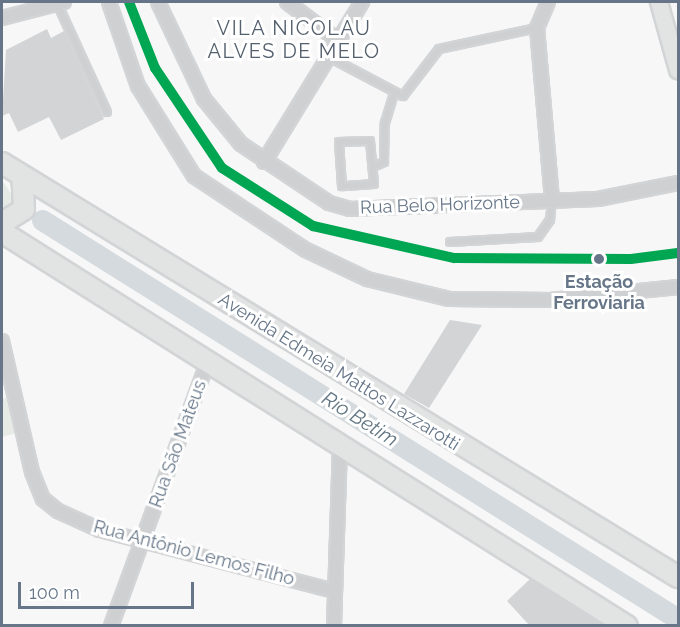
<!DOCTYPE html>
<html>
<head>
<meta charset="utf-8">
<style>
	body { margin:0 }
	#map { position:relative; width:680px; height:627px; overflow:hidden; background:#f7f7f7; font-family:Raleway,sans-serif }
	div>[style] { position:absolute }
	.green>* { inset:0; background:#e6ebe5 }
	.river>* { height:21px; margin:-10.5px; padding:0 10.5px; transform-origin:10.5px; border-radius:10.5px; background:#d4dade }
	.building>* { inset:0; background:#d3d4d5 }
	.roads { filter:drop-shadow(2px 0 #d2d4d6) drop-shadow(-2px 0 #d2d4d6) drop-shadow(0 2px #d2d4d6) drop-shadow(0 -2px #d2d4d6) }
	.service>* { height:6px; margin:-3px; padding:0 3px; transform-origin:3px; border-radius:3px; background:#cfd0d2 }
	.minor>* { height:12px; margin:-6px; padding:0 6px; transform-origin:6px; border-radius:6px; background:#cfd0d2 }
	.secondary>* { height:16px; margin:-8px; padding:0 8px; transform-origin:8px; border-radius:8px; background:#e2e3e3 }
	.primary>* { height:20px; margin:-10px; padding:0 10px; transform-origin:10px; border-radius:10px; background:#e2e3e3 }
	.rail-1>* { height:10px; margin:-5px; padding:0 5px; transform-origin:5px; border-radius:5px; background:#00a651 }
	.dots>* { width:16px; height:16px; translate:-50% -50%; box-sizing:border-box; border:3px solid #fff; border-radius:50% }
	span { translate:-50% -50%; white-space:nowrap; text-align:center; line-height:1.15; -webkit-text-stroke:6px #fff; paint-order:stroke }
	.street-label { font-size:18px; color:#667688 }
	.stop-label { font-size:18px; color:#667688; font-weight:700 }
	.neighbourhood-label { font-size:20px; color:#54606d; letter-spacing:1.5px }
	.water-label { font-size:20px; color:#627783; font-style:italic }
	.frame { position:absolute; inset:0; border:3px solid #667688; pointer-events:none }
	.scale { position:absolute; left:18px; top:582px; width:176px; height:27px; box-sizing:border-box; border:3px solid #667688; border-top:0; padding-left:8px; font-size:18px; line-height:21px; white-space:nowrap; color:#667688; -webkit-text-stroke:4px #fff; paint-order:stroke }
</style>
</head>
<body>
<div id="map">
	<div class="green">
		<div style="clip-path:polygon(2px 180px,14px 198px,2px 216px)"></div>
		<div style="clip-path:polygon(6px 398px,16px 433px,2px 437px,2px 399px)"></div>
	</div>
	<div class="river">
		<div style="left:42px;top:220px;width:751px;rotate:32.1deg"></div>
	</div>
	<div class="building">
		<div style="clip-path:polygon(47px 29px,51px 38px,64px 31px,104px 119px,61px 140px,49px 117px,18px 132px,9px 113px,2px 116px,6px 50px)"></div>
		<div style="clip-path:polygon(450px 320px,482px 325px,429px 408px,404px 394px)"></div>
		<div style="clip-path:polygon(530px 579px,604px 626px,530px 626px,507px 601px)"></div>
	</div>
	<div class="roads">
		<div class="service">
			<div style="left:57px;top:3px;width:120px;rotate:65.4deg"></div>
			<div style="left:327px;top:56px;width:86px;rotate:27.8deg"></div>
			<div style="left:403px;top:96px;width:59px;rotate:-52.5deg"></div>
			<div style="left:439px;top:49px;width:100px;rotate:-12.1deg"></div>
			<div style="left:370px;top:141px;width:43px;rotate:84.7deg"></div>
			<div style="left:374px;top:184px;width:32px;rotate:176deg"></div>
			<div style="left:342px;top:186px;width:44px;rotate:-93.9deg"></div>
			<div style="left:339px;top:142px;width:31px;rotate:-2deg"></div>
			<div style="left:375px;top:166px;width:10px;rotate:-24deg"></div>
			<div style="left:384px;top:162px;width:39px;rotate:-89deg"></div>
			<div style="left:385px;top:123px;width:28px;rotate:-73deg"></div>
			<div style="left:450px;top:242px;width:88px;rotate:-3.3deg"></div>
			<div style="left:538px;top:237px;width:21px;rotate:-55deg"></div>
			<div style="left:550px;top:220px;width:19px;rotate:-84deg"></div>
		</div>
		<div class="minor">
			<div style="left:109px;top:2px;width:89px;rotate:71deg"></div>
			<div style="left:138px;top:86px;width:106px;rotate:58.1deg"></div>
			<div style="left:194px;top:176px;width:134px;rotate:33.5deg"></div>
			<div style="left:306px;top:250px;width:68px;rotate:25.4deg"></div>
			<div style="left:367px;top:279px;width:84px;rotate:13.7deg"></div>
			<div style="left:449px;top:299px;width:101px;rotate:0.6deg"></div>
			<div style="left:550px;top:300px;width:129px;rotate:-5.8deg"></div>
			<div style="left:158px;top:2px;width:107px;rotate:64.6deg"></div>
			<div style="left:204px;top:99px;width:58px;rotate:50.6deg"></div>
			<div style="left:241px;top:144px;width:106px;rotate:33.8deg"></div>
			<div style="left:329px;top:203px;width:22px;rotate:16deg"></div>
			<div style="left:350px;top:209px;width:248px;rotate:-2.3deg"></div>
			<div style="left:598px;top:199px;width:82px;rotate:-11.3deg"></div>
			<div style="left:287px;top:2px;width:63px;rotate:37.2deg"></div>
			<div style="left:548px;top:2px;width:28px;rotate:113deg"></div>
			<div style="left:537px;top:28px;width:174px;rotate:85deg"></div>
			<div style="left:2px;top:18px;width:64px;rotate:-14.5deg"></div>
			<div style="left:264px;top:162px;width:188px;rotate:-58.5deg"></div>
			<div style="left:2px;top:341px;width:134px;rotate:77.1deg"></div>
			<div style="left:32px;top:472px;width:29px;rotate:68deg"></div>
			<div style="left:43px;top:499px;width:19px;rotate:39deg"></div>
			<div style="left:58px;top:511px;width:46px;rotate:24.3deg"></div>
			<div style="left:100px;top:530px;width:242px;rotate:14.6deg"></div>
			<div style="left:111px;top:626px;width:279px;rotate:-69.9deg"></div>
			<div style="left:334px;top:626px;width:182px;rotate:-88.1deg"></div>
		</div>
		<div class="secondary">
			<div style="left:659px;top:2px;width:71px;rotate:74.4deg"></div>
		</div>
		<div class="primary">
			<div style="left:2px;top:163px;width:793px;rotate:31.48deg"></div>
			<div style="left:2px;top:223px;width:26px;rotate:-32deg"></div>
			<div style="left:24px;top:209px;width:33px;rotate:-93deg"></div>
			<div style="left:2px;top:232px;width:739px;rotate:32.23deg"></div>
		</div>
	</div>
	<div class="rail-1">
		<div style="left:129px;top:2px;width:71px;rotate:68.5deg"></div>
		<div style="left:155px;top:68px;width:120px;rotate:56.2deg"></div>
		<div style="left:222px;top:168px;width:108px;rotate:32.5deg"></div>
		<div style="left:313px;top:226px;width:145px;rotate:12.8deg"></div>
		<div style="left:454px;top:258px;width:177px;rotate:0.3deg"></div>
		<div style="left:631px;top:259px;width:47px;rotate:-7.3deg"></div>
	</div>
	<div class="dots">
		<div style="left:599px;top:259px;background:#667688"></div>
	</div>
	<div class="street-label">
		<span style="left:440px;top:205px;rotate:-2deg">Rua Belo Horizonte</span>
		<span style="left:339px;top:372px;rotate:32deg">Avenida Edmeia Mattos Lazzarotti</span>
		<span style="left:178px;top:444px;rotate:-70deg">Rua São Mateus</span>
		<span style="left:194px;top:553px;rotate:15deg">Rua Antônio Lemos Filho</span>
	</div>
	<div class="stop-label">
		<span style="left:599px;top:293px">Estação<br>Ferroviaria</span>
	</div>
	<div class="neighbourhood-label">
		<span style="left:294px;top:40px">VILA NICOLAU<br>ALVES DE MELO</span>
	</div>
	<div class="water-label">
		<span style="left:360px;top:419px;rotate:32deg">Rio Betim</span>
	</div>
	<div class="frame"></div>
	<div class="scale">100 m</div>
</div>
</body>
</html>
